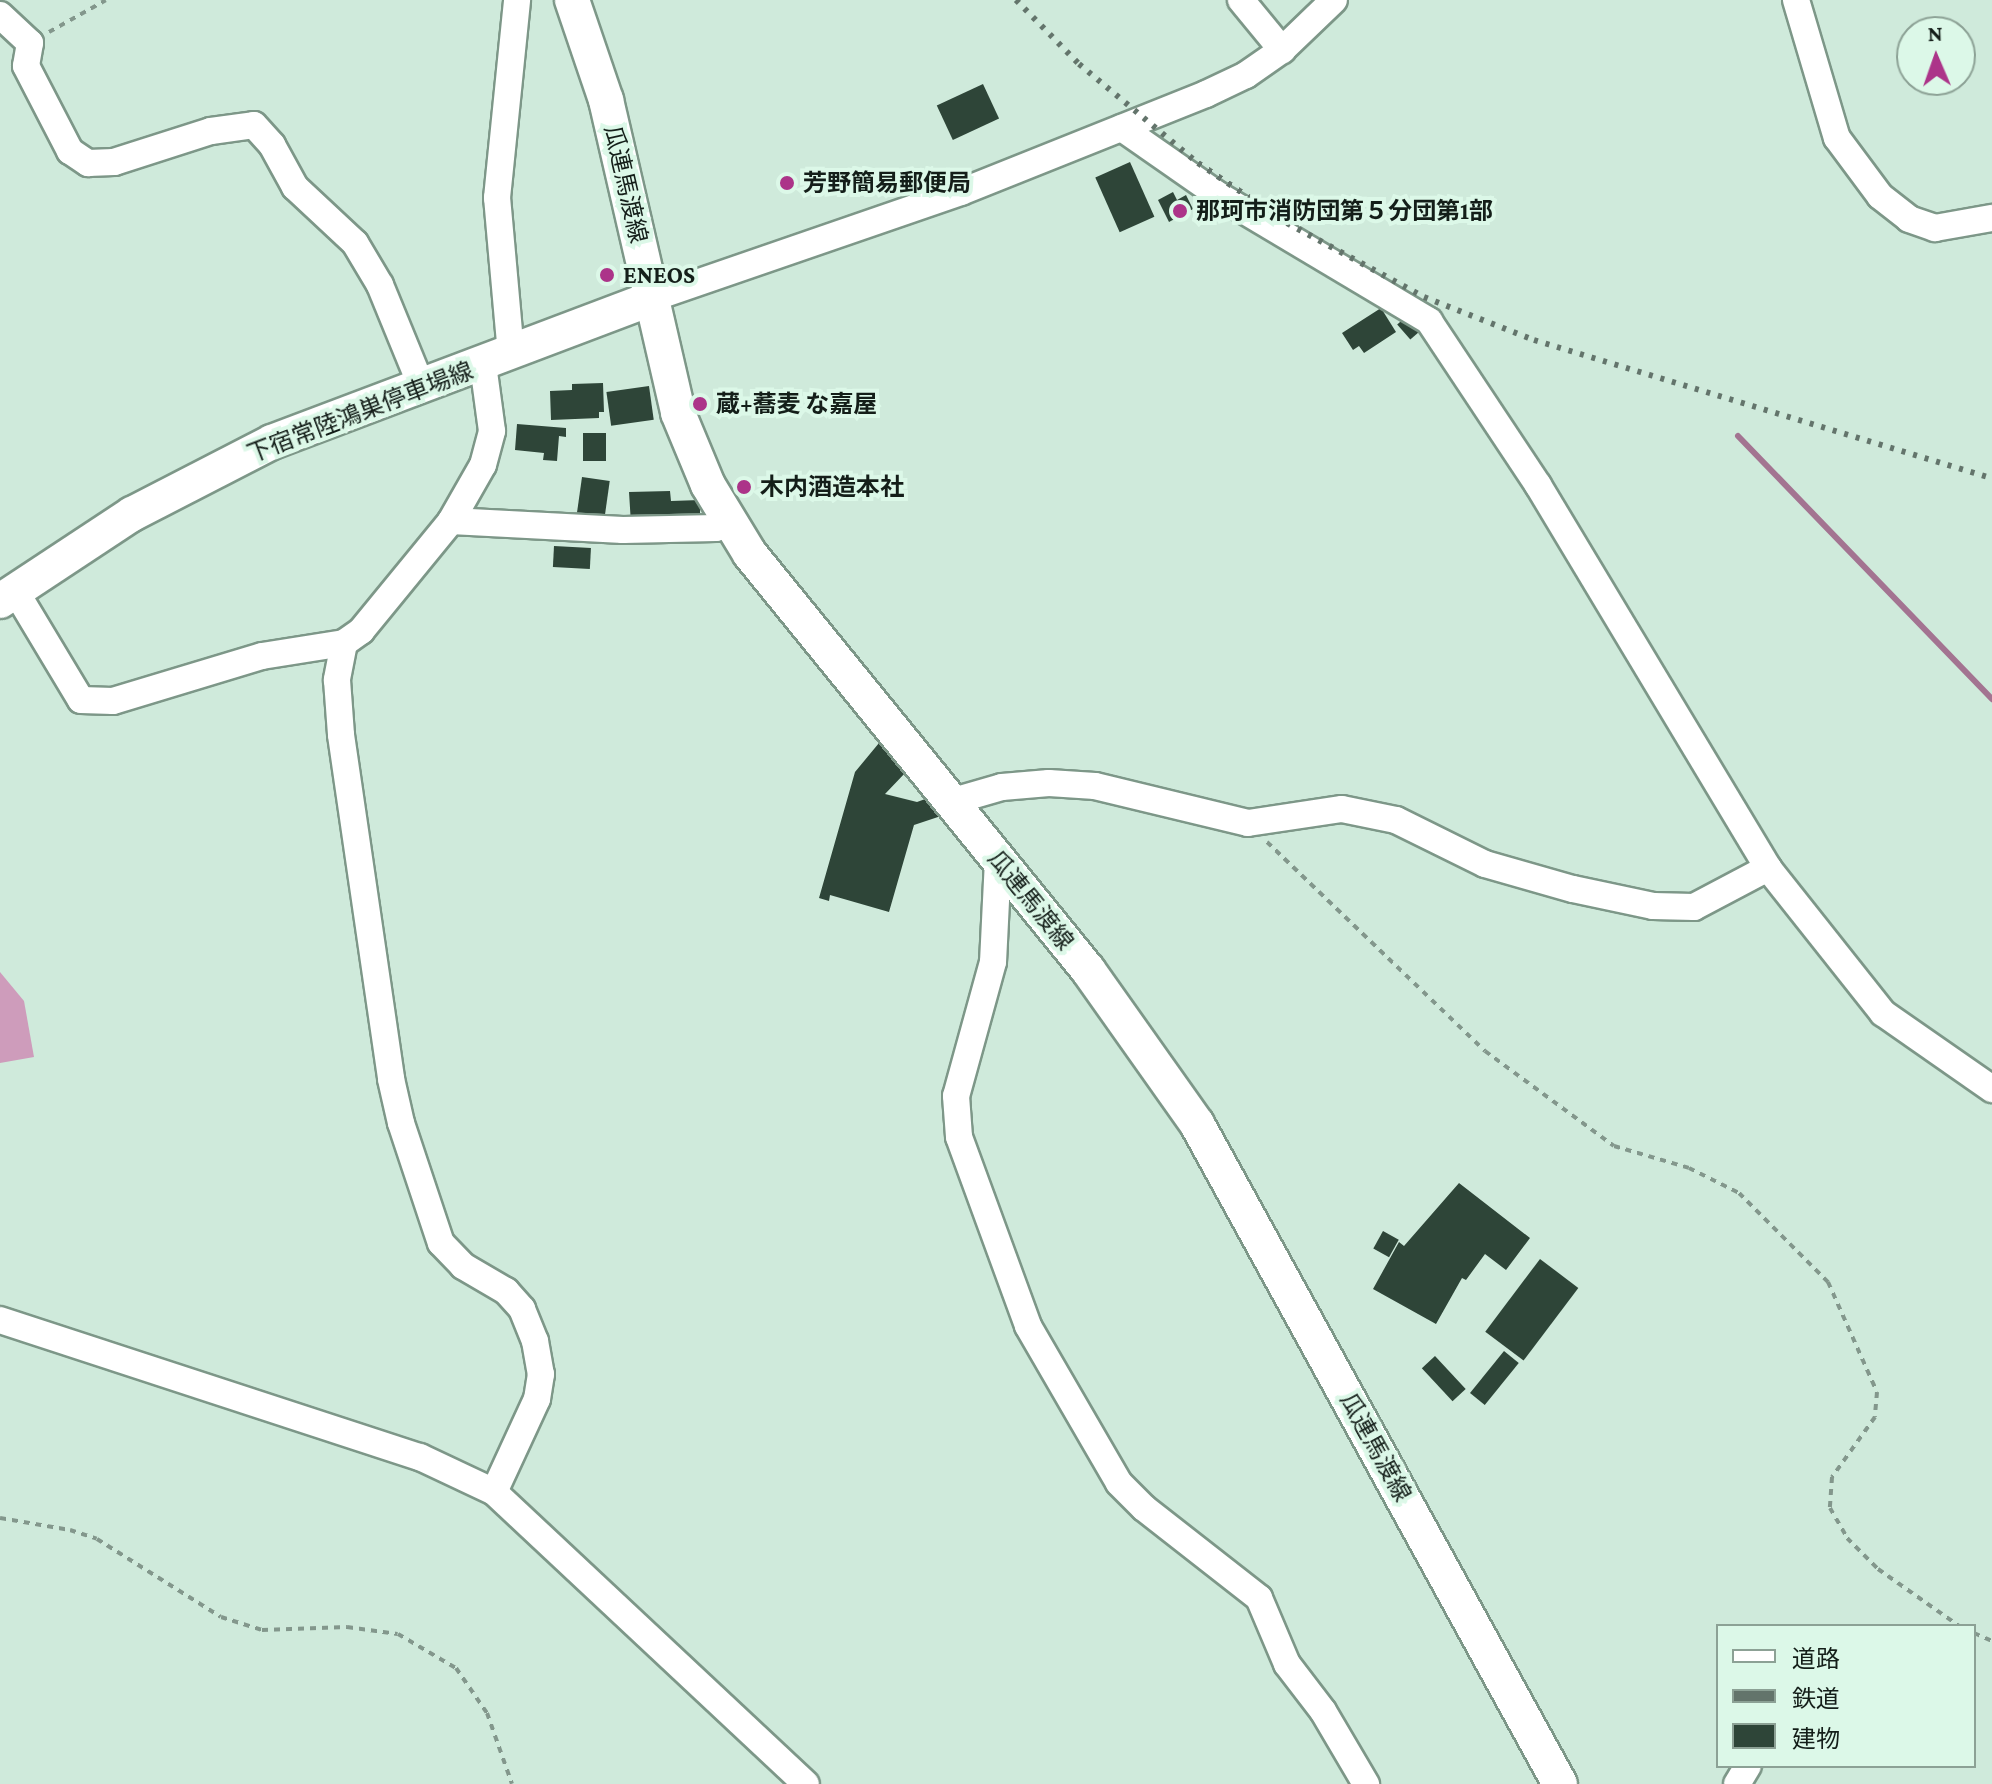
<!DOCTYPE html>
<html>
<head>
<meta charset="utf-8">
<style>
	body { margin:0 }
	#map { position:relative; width:1992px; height:1784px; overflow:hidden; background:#cfeadb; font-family:"Crimson Pro","Noto Sans JP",serif }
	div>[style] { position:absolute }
	.forest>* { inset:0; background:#ce9cbb }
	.stream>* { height:6px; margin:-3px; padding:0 3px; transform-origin:3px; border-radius:3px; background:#a37491 }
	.building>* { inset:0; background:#2e4538; transform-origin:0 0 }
	.path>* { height:4px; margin-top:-2px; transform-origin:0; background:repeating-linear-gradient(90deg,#83978c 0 6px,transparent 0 12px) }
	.roads { filter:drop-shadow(2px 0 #7d9788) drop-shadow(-2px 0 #7d9788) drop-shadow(0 2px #7d9788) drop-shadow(0 -2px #7d9788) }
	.minor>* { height:26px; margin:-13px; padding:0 13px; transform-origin:13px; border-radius:13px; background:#fff }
	.major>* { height:34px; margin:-17px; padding:0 17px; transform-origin:17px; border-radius:17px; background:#fff }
	.rail>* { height:6px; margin-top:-3px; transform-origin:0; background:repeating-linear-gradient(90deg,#63746b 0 4px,transparent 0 12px) }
	.dots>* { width:22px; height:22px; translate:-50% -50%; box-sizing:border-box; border:4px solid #dcf8e8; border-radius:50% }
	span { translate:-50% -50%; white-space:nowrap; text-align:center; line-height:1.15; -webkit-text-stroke:8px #dcf8e8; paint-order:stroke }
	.poi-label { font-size:24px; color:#141e19; font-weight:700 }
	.left { translate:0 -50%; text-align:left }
	.street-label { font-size:24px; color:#141e19 }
	.legend { position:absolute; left:1716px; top:1624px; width:260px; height:144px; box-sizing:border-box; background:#dcf8e8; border:2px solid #8ca195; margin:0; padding:10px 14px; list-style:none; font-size:24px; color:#141e19 }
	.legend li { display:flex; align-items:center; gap:16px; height:40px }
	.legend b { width:40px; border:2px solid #8ca195 }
	.north { position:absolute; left:1896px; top:16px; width:80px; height:80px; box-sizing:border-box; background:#dcf8e8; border:2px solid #8ca195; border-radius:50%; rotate:358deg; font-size:22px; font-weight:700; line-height:32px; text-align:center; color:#141e19 }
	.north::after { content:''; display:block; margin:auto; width:28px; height:36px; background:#ac3489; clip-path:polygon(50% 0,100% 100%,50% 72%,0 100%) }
</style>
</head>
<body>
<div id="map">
	<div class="forest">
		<div style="clip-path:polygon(0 972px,24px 1001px,34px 1057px,0 1063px)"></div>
	</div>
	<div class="stream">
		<div style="left:1738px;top:436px;width:366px;rotate:46deg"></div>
	</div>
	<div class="building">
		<div style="left:983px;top:84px;width:38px;height:51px;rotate:65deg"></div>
		<div style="left:1130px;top:162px;width:60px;height:38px;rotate:66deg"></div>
		<div style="clip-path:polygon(1173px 192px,1177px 200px,1186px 195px,1193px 209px,1169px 222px,1158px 200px)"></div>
		<div style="clip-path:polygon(1381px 308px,1396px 332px,1364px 353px,1359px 346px,1353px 350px,1342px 333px)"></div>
		<div style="left:1407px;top:316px;width:20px;height:13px;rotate:49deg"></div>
		<div style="clip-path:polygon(603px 383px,604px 412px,599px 412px,599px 418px,551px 420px,550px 391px,572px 390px,572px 384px)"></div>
		<div style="left:649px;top:386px;width:34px;height:43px;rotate:82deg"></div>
		<div style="clip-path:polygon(517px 424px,566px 428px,566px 437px,559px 436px,557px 461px,543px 460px,544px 453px,515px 450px)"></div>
		<div style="left:606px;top:433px;width:28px;height:23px;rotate:90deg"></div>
		<div style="left:582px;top:477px;width:28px;height:40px;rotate:8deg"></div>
		<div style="clip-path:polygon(670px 491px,671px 501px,700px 500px,700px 521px,631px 524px,629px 492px)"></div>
		<div style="left:554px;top:546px;width:37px;height:21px;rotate:3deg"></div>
		<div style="clip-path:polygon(879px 743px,906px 772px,885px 794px,917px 802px,928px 798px,944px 815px,914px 825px,889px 912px,830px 895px,829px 901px,819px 898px,855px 772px)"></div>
		<div style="clip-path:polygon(1459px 1183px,1530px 1238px,1506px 1270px,1485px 1254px,1466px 1280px,1462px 1278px,1436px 1324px,1373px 1289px,1399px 1242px,1404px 1246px)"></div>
		<div style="left:1383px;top:1231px;width:18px;height:20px;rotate:29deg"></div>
		<div style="left:1540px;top:1259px;width:48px;height:91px;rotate:37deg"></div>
		<div style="left:1504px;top:1351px;width:19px;height:54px;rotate:39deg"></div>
		<div style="left:1435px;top:1356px;width:45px;height:18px;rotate:47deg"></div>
	</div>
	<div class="path">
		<div style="left:49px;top:32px;width:65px;rotate:-29.3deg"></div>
		<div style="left:1267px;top:842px;width:302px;rotate:43.8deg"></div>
		<div style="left:1485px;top:1051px;width:160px;rotate:36.4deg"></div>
		<div style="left:1614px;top:1146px;width:78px;rotate:16.3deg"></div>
		<div style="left:1689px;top:1168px;width:56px;rotate:26.6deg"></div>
		<div style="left:1739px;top:1193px;width:126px;rotate:45deg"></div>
		<div style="left:1828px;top:1282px;width:120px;rotate:66deg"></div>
		<div style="left:1877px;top:1392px;width:25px;rotate:95deg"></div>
		<div style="left:1875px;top:1417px;width:74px;rotate:125.6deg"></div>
		<div style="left:1832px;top:1477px;width:31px;rotate:94deg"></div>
		<div style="left:1830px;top:1508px;width:34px;rotate:60deg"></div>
		<div style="left:1847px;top:1538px;width:44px;rotate:45deg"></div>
		<div style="left:1878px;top:1569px;width:99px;rotate:35.1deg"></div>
		<div style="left:0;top:1518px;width:71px;rotate:9.7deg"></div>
		<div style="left:70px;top:1530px;width:28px;rotate:18deg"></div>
		<div style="left:97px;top:1539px;width:146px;rotate:32.2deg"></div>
		<div style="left:221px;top:1617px;width:43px;rotate:17.6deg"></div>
		<div style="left:262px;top:1630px;width:85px;rotate:-2deg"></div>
		<div style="left:347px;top:1627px;width:51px;rotate:7.8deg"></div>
		<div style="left:398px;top:1634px;width:67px;rotate:30.4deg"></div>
		<div style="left:456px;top:1668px;width:55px;rotate:55.4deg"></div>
		<div style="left:487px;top:1713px;width:75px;rotate:70.6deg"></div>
		<div style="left:1974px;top:1633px;width:20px;rotate:24deg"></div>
	</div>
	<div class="roads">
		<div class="minor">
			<div style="left:1241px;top:0;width:65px;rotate:50.6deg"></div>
			<div style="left:1796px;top:0;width:144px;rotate:73.5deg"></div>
			<div style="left:1837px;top:138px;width:72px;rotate:53.4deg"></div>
			<div style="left:1880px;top:196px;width:37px;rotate:38deg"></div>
			<div style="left:1909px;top:219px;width:28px;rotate:19deg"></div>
			<div style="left:1935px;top:228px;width:58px;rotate:-10deg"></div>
			<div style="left:0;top:15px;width:41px;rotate:43deg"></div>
			<div style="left:30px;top:43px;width:23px;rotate:100deg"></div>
			<div style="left:26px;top:66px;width:96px;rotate:62.6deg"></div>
			<div style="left:70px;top:151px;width:22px;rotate:34deg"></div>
			<div style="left:88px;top:163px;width:26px;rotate:-2deg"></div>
			<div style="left:114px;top:162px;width:102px;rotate:-17.7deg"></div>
			<div style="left:211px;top:131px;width:43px;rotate:-7.9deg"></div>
			<div style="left:254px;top:125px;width:27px;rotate:48deg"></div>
			<div style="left:272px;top:145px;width:48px;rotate:61.3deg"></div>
			<div style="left:295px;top:187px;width:82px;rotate:43deg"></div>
			<div style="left:355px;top:243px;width:49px;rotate:59.2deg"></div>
			<div style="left:380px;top:285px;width:108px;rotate:67.7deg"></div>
			<div style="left:1122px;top:128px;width:117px;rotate:34.9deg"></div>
			<div style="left:1218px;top:195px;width:246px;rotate:30.8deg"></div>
			<div style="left:1429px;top:321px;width:197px;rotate:56.4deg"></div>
			<div style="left:1538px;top:485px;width:447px;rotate:59deg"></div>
			<div style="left:1768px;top:868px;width:185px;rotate:51.6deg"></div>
			<div style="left:1883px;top:1013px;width:133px;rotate:34.9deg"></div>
			<div style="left:650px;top:299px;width:329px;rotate:-19deg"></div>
			<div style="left:961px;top:192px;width:264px;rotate:-21.8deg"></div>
			<div style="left:1206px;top:94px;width:44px;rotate:-25.4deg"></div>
			<div style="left:1246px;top:75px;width:44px;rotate:-34.8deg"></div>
			<div style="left:1282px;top:50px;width:72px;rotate:-43.9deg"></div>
			<div style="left:511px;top:354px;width:157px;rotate:-95.1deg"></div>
			<div style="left:497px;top:198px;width:199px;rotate:-84.2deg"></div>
			<div style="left:451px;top:521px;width:172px;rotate:3deg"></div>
			<div style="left:623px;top:530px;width:93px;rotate:-1.2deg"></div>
			<div style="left:716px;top:528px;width:13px;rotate:-27deg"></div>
			<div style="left:16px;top:592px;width:126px;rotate:59deg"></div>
			<div style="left:81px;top:700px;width:32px;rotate:2deg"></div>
			<div style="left:113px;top:701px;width:156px;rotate:-16.8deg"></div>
			<div style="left:262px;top:656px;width:83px;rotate:-9deg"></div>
			<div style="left:344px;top:643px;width:21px;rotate:-35deg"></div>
			<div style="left:361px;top:631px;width:142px;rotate:-50.7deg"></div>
			<div style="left:451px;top:521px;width:64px;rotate:-60.3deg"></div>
			<div style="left:483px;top:465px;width:35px;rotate:-75deg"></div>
			<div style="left:492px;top:431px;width:68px;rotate:-97.7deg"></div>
			<div style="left:344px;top:643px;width:38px;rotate:101deg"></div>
			<div style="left:337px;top:680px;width:55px;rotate:85.8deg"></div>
			<div style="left:341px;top:735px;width:348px;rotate:81.7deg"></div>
			<div style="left:391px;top:1079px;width:45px;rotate:77.2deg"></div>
			<div style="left:401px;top:1123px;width:126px;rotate:71.6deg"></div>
			<div style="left:441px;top:1243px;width:32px;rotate:46deg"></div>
			<div style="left:463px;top:1266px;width:50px;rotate:30.2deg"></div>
			<div style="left:506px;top:1291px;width:24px;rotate:48deg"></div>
			<div style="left:522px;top:1309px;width:35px;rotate:68deg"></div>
			<div style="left:535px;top:1341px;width:34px;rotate:80deg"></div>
			<div style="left:541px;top:1374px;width:25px;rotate:99deg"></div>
			<div style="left:537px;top:1399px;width:102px;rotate:114.8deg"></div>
			<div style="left:950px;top:802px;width:54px;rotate:-16.1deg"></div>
			<div style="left:1002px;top:787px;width:47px;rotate:-4.9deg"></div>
			<div style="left:1049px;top:783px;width:46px;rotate:3.7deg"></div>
			<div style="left:1095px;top:786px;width:157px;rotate:13.6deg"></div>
			<div style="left:1248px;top:823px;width:95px;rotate:-8.5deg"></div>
			<div style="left:1342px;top:809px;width:55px;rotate:11.5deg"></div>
			<div style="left:1396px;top:820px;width:99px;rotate:26.3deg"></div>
			<div style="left:1485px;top:864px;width:91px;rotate:15.9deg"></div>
			<div style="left:1573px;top:889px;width:82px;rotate:12deg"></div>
			<div style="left:1653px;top:906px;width:41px;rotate:1.4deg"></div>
			<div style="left:1694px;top:907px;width:84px;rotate:-27.8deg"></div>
			<div style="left:998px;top:860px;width:102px;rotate:92.8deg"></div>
			<div style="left:993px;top:962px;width:139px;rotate:105.4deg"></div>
			<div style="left:956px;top:1096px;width:41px;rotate:85.8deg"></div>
			<div style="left:959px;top:1137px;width:201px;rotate:69.9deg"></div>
			<div style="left:1028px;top:1326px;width:181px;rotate:59.9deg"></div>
			<div style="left:1119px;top:1483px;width:35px;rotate:45deg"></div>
			<div style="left:1144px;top:1508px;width:146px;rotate:38deg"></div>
			<div style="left:1259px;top:1598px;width:72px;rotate:67deg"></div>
			<div style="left:1287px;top:1664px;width:59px;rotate:52.5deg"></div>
			<div style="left:1323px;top:1711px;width:85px;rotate:59.5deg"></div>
			<div style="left:0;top:1320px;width:442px;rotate:18.1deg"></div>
			<div style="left:420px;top:1457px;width:82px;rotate:25.3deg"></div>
			<div style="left:494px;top:1492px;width:427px;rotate:43.1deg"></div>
			<div style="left:1737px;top:1784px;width:21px;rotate:-59deg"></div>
		</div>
		<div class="major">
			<div style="left:572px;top:0;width:106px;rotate:71.2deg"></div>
			<div style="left:606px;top:100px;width:321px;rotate:77deg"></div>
			<div style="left:678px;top:413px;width:78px;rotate:67.4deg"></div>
			<div style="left:708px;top:485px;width:81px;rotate:58.7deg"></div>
			<div style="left:750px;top:554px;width:536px;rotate:50.91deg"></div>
			<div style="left:1088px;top:970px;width:189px;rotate:54.7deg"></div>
			<div style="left:1197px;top:1124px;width:753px;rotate:61.19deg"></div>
			<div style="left:0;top:601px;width:158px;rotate:-33.4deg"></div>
			<div style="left:132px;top:514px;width:157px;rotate:-27.2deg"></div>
			<div style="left:272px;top:442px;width:404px;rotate:-20.7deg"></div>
		</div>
	</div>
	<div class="rail">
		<div style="left:1016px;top:0;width:90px;rotate:45.5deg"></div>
		<div style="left:1079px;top:64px;width:155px;rotate:39.8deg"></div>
		<div style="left:1198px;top:163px;width:107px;rotate:34deg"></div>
		<div style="left:1287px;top:223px;width:156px;rotate:28.4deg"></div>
		<div style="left:1424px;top:297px;width:118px;rotate:21.4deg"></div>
		<div style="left:1534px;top:340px;width:478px;rotate:16.8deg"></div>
	</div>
	<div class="dots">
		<div style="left:787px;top:183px;background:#ac3489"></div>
		<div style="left:1180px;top:211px;background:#ac3489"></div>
		<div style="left:607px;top:275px;background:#ac3489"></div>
		<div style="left:700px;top:404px;background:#ac3489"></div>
		<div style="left:744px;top:487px;background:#ac3489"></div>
	</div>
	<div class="poi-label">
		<span class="left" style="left:803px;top:183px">芳野簡易郵便局</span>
		<span class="left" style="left:1196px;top:211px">那珂市消防団第５分団第1部</span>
		<span class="left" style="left:623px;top:275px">ENEOS</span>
		<span class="left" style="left:716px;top:404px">蔵+蕎麦 な嘉屋</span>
		<span class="left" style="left:760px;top:487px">木内酒造本社</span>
	</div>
	<div class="street-label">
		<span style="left:626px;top:184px;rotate:77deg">瓜連馬渡線</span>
		<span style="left:360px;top:412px;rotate:-21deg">下宿常陸鴻巣停車場線</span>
		<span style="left:1031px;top:900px;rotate:51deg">瓜連馬渡線</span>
		<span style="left:1376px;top:1447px;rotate:61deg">瓜連馬渡線</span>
	</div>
	<ul class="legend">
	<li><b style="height:10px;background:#fff"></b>道路</li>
	<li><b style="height:10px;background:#63746b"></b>鉄道</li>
	<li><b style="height:22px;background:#2e4538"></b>建物</li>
	</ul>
	<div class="north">N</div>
</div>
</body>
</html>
